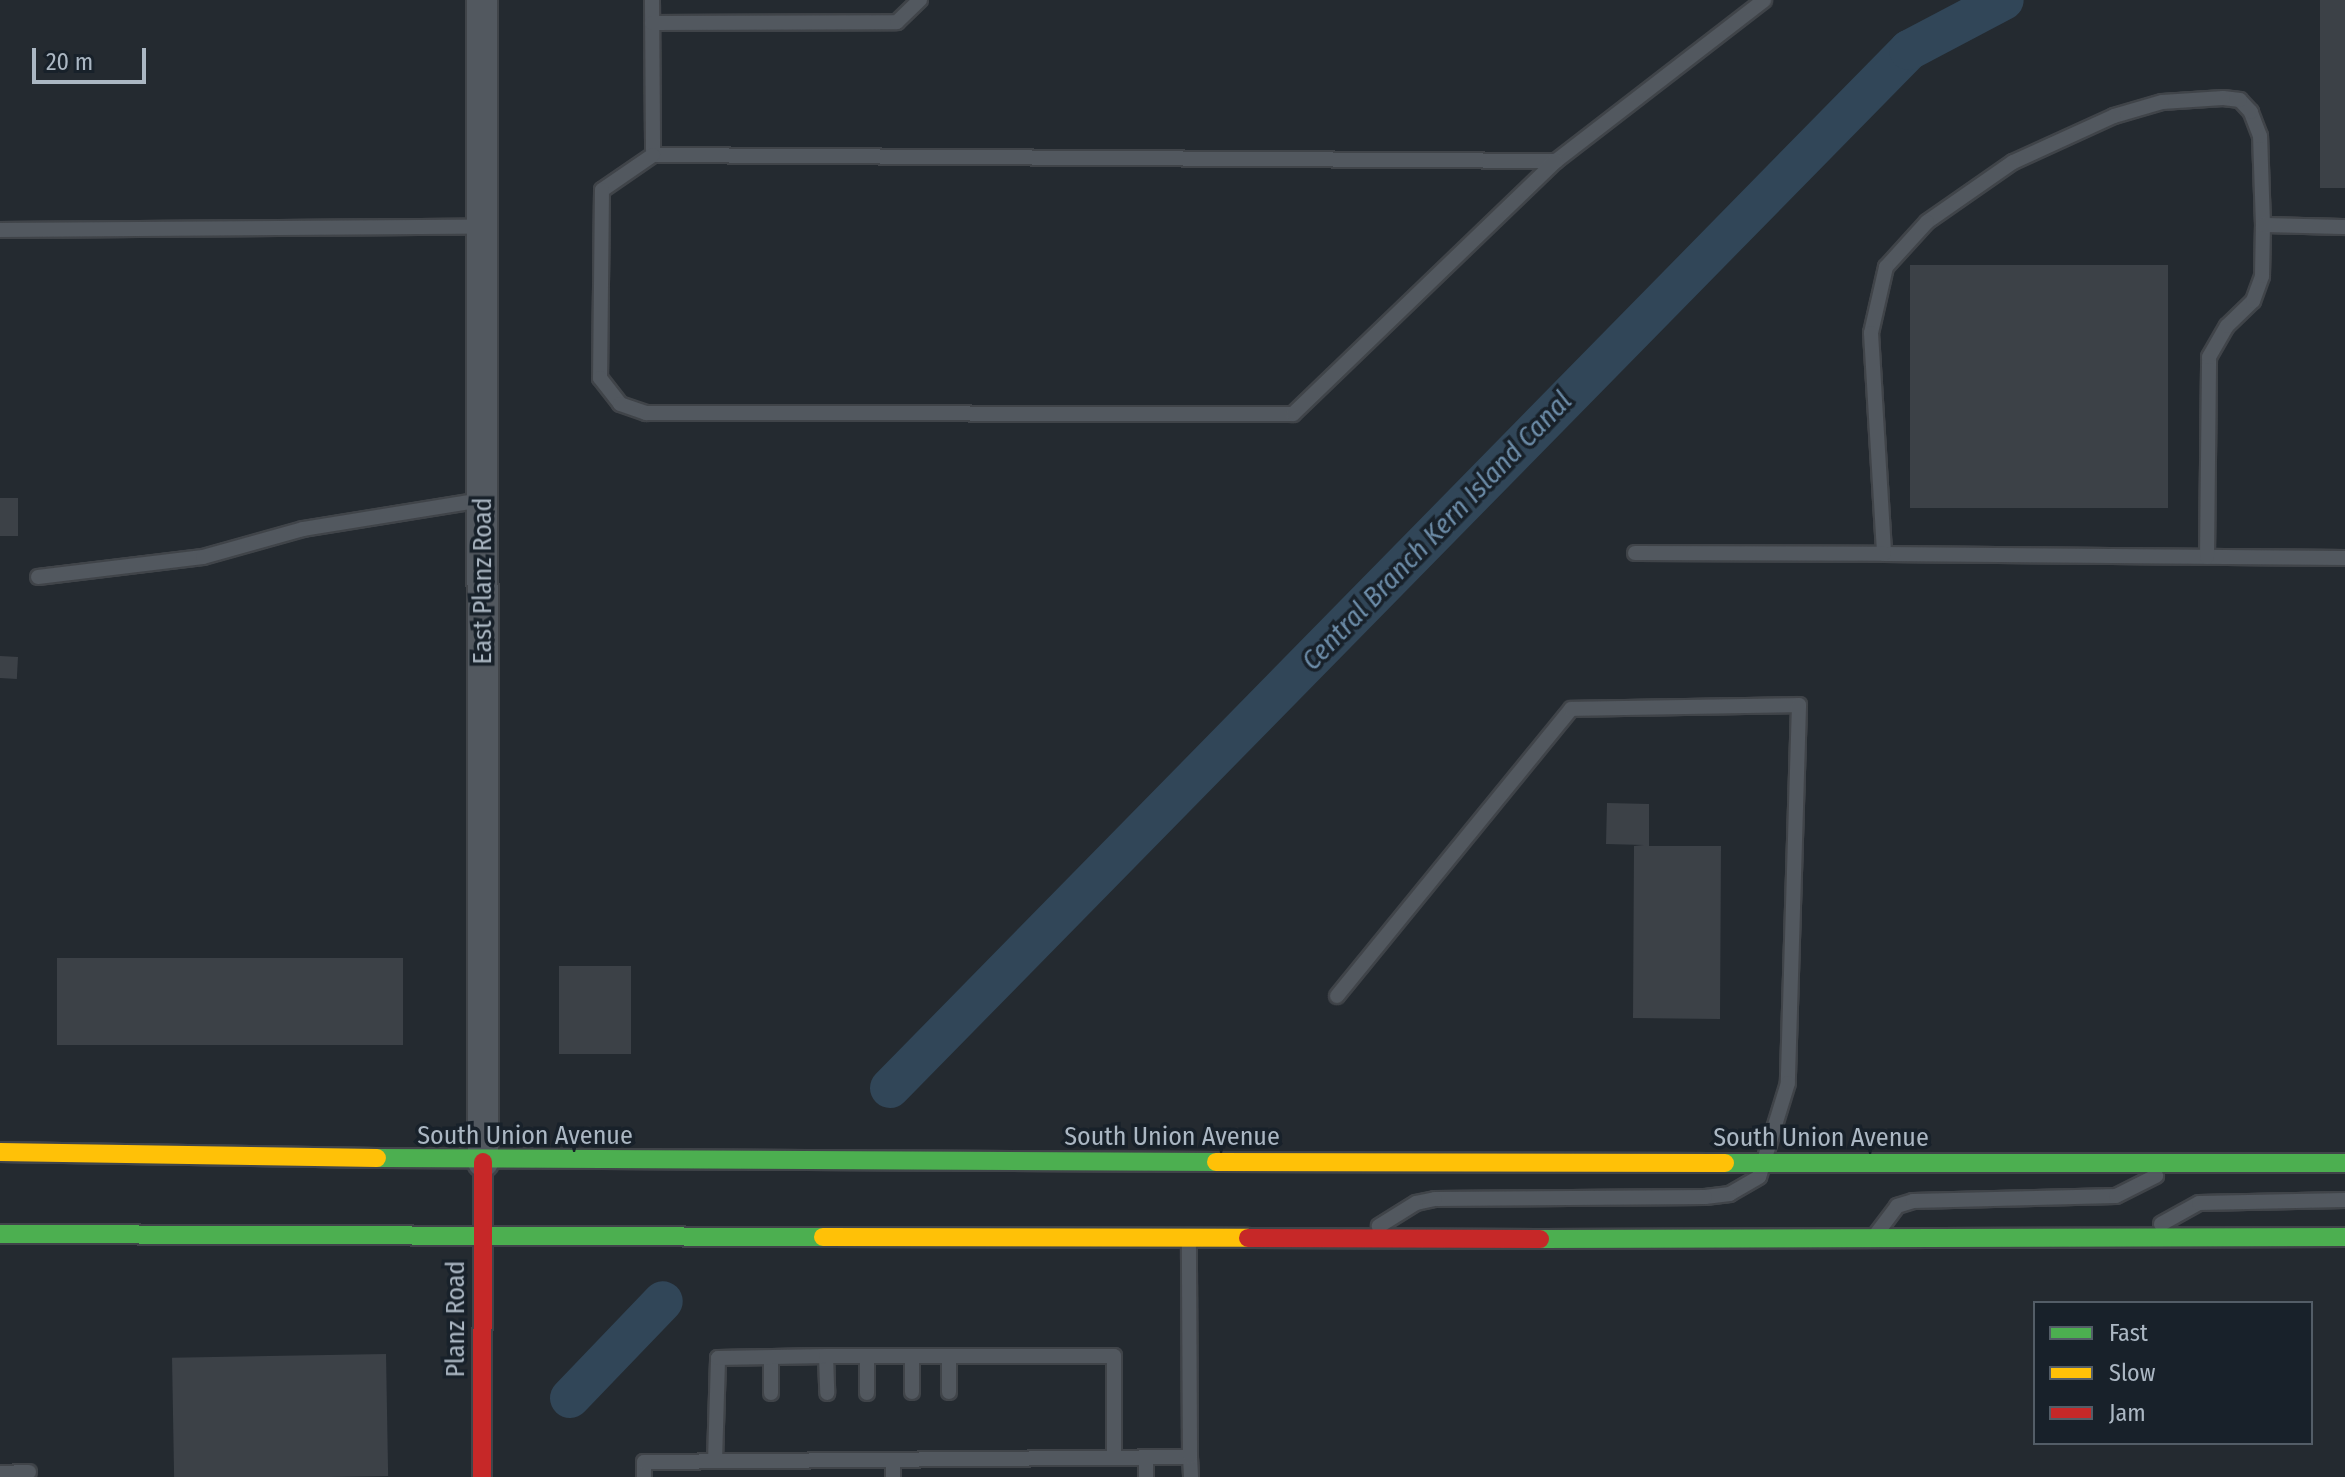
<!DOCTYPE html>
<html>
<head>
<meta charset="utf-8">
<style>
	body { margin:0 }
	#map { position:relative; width:2345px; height:1477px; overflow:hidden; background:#242a30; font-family:"Fira Sans Condensed",sans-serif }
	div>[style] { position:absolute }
	.canal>* { height:40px; margin:-20px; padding:0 20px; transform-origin:20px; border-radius:20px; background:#314658 }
	.building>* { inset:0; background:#3c4147; transform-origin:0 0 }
	.roads { filter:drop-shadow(2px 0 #404449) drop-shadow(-2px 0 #404449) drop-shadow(0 2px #404449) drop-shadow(0 -2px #404449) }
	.lane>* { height:14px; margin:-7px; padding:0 7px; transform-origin:7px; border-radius:7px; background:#52585f }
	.street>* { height:30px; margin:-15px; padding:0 15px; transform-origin:15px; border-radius:15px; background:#52585f }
	.fast>* { height:18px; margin:-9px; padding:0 9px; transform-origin:9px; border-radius:9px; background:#4caf50 }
	.slow>* { height:18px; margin:-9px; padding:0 9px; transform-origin:9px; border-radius:9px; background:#ffc107 }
	.jam>* { height:18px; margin:-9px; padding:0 9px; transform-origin:9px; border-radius:9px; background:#c62828 }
	span { translate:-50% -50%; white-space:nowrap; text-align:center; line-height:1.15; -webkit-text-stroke:7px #18212a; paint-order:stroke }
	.street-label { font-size:26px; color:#abb7c3 }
	.water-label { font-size:28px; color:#6c8ca8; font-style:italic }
	.legend { position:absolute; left:2033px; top:1301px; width:280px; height:144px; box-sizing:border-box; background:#18212a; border:2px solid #535d67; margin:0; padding:10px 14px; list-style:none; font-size:24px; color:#abb7c3 }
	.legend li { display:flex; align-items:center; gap:16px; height:40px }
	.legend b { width:40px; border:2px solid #535d67 }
	.scale { position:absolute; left:32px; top:48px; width:114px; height:36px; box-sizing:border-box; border:4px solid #abb7c3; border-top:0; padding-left:10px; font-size:24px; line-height:28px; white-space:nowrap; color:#abb7c3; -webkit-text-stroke:6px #18212a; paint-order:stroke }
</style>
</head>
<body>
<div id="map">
	<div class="canal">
		<div style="left:890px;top:1088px;width:1455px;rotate:-45.53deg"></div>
		<div style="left:1909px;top:50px;width:107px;rotate:-27.8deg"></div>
		<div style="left:570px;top:1398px;width:134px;rotate:-46.2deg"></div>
	</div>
	<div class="building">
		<div style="left:2320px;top:0;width:25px;height:188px"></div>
		<div style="left:1910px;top:265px;width:258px;height:243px"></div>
		<div style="left:0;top:498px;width:18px;height:38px"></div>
		<div style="left:0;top:656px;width:18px;height:22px;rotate:3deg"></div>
		<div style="clip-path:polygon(1607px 803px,1649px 804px,1649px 846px,1721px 846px,1720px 1019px,1633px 1018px,1634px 846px,1644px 845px,1606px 844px)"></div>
		<div style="left:57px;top:958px;width:346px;height:87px"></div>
		<div style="left:559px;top:966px;width:72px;height:88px"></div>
		<div style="left:386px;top:1354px;width:122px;height:214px;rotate:89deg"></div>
	</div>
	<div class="roads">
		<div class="lane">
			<div style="left:652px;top:0;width:155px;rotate:89.6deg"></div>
			<div style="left:653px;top:155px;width:903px;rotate:0.38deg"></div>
			<div style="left:1556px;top:161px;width:263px;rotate:-37.7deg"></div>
			<div style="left:652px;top:23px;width:245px;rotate:-0.2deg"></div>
			<div style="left:897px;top:22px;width:32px;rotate:-44deg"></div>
			<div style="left:653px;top:155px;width:62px;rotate:145.5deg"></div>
			<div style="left:602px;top:190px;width:188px;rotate:90.6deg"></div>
			<div style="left:600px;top:378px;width:33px;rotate:52deg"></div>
			<div style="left:620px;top:404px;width:28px;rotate:19deg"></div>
			<div style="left:646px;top:413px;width:647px;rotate:0.09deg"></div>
			<div style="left:1293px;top:414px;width:365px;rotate:-43.9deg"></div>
			<div style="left:2263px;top:225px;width:89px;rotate:-91.9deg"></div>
			<div style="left:2260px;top:136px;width:26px;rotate:-111deg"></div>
			<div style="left:2251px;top:112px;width:16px;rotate:-133deg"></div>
			<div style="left:2240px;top:100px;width:17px;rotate:-173deg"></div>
			<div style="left:2223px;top:98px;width:61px;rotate:176.2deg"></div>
			<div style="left:2162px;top:102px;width:50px;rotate:163.7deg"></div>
			<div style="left:2114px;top:116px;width:111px;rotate:155.5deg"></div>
			<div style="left:2013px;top:162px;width:105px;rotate:145.1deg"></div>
			<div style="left:1927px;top:222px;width:61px;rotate:132.3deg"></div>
			<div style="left:1886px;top:267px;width:68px;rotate:102.8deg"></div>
			<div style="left:1871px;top:333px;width:221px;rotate:86.6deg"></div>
			<div style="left:1884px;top:554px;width:461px;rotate:0.5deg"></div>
			<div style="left:0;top:230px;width:482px;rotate:-0.4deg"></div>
			<div style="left:1635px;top:553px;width:249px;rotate:0.2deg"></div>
			<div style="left:2207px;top:557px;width:200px;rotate:-89.4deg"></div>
			<div style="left:2209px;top:357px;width:36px;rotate:-60deg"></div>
			<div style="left:2227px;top:326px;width:36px;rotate:-44deg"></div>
			<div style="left:2253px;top:301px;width:27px;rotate:-70deg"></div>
			<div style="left:2262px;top:276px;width:51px;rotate:-88.9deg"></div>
			<div style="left:2263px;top:225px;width:82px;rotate:1.4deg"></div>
			<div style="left:38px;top:577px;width:166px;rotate:-6.9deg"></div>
			<div style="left:203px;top:557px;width:104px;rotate:-15.6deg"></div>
			<div style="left:303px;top:529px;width:182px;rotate:-9.2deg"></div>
			<div style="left:1337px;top:996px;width:370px;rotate:-50.8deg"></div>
			<div style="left:1571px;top:709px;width:228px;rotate:-1deg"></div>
			<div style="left:1799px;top:705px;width:378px;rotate:91.7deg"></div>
			<div style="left:1788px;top:1083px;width:98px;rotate:107.1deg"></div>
			<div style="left:1759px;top:1177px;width:34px;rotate:150deg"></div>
			<div style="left:1730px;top:1194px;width:25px;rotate:173deg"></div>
			<div style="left:1705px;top:1197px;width:270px;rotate:179.6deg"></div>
			<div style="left:1435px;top:1199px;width:19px;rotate:168deg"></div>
			<div style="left:1416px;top:1203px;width:44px;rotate:148.1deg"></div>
			<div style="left:2161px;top:1224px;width:43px;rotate:-28.9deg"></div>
			<div style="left:2199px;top:1203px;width:146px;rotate:-1.2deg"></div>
			<div style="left:1877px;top:1233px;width:34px;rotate:-53deg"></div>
			<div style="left:1897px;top:1206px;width:17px;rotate:-17deg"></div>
			<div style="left:1913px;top:1201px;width:203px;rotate:-1.4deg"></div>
			<div style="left:2116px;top:1196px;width:45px;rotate:-26.6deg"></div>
			<div style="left:826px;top:1356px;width:37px;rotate:88deg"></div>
			<div style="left:949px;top:1356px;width:36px;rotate:90deg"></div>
			<div style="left:867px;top:1357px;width:36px;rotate:90deg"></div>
			<div style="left:912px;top:1357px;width:35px;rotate:90deg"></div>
			<div style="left:771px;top:1358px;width:35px;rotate:90deg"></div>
			<div style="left:1190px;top:1457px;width:20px;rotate:87deg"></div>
			<div style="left:1146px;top:1458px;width:19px;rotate:90deg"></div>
			<div style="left:893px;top:1460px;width:17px;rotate:90deg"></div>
			<div style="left:715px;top:1461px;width:103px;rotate:-88.3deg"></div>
			<div style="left:718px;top:1358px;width:108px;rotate:-1.1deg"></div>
			<div style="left:826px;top:1356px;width:288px"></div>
			<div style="left:1114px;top:1356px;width:102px;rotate:90deg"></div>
			<div style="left:0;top:1473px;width:29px;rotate:-2deg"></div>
			<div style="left:644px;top:1477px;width:15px;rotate:-90deg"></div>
			<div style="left:644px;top:1462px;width:546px;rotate:-0.52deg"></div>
			<div style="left:1190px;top:1457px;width:214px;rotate:-90.3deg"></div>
		</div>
		<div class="street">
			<div style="left:482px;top:0;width:1162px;rotate:89.95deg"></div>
		</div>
		<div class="fast">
			<div style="left:377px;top:1158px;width:839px;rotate:0.27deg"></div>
			<div style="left:1725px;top:1163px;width:620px"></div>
			<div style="left:0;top:1234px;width:823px;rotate:0.21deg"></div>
			<div style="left:1540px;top:1239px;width:805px;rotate:-0.14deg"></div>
		</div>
		<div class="slow">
			<div style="left:0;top:1152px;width:377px;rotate:0.9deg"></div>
			<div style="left:1216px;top:1162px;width:509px;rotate:0.11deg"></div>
			<div style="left:823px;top:1237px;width:425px;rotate:0.1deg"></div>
		</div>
		<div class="jam">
			<div style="left:1248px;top:1238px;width:292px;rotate:0.2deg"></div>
			<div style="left:482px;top:1477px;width:315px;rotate:-89.8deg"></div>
		</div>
	</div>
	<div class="street-label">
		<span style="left:483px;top:581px;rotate:-90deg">East Planz Road</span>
		<span style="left:525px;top:1136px">South Union Avenue</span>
		<span style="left:1172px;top:1137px">South Union Avenue</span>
		<span style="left:1821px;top:1138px">South Union Avenue</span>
		<span style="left:456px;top:1319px;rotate:-90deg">Planz Road</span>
	</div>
	<div class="water-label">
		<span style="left:1437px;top:531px;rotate:-46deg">Central Branch Kern Island Canal</span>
	</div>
	<ul class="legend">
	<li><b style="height:10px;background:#4caf50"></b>Fast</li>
	<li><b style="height:10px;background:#ffc107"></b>Slow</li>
	<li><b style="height:10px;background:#c62828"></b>Jam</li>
	</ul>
	<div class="scale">20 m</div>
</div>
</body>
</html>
